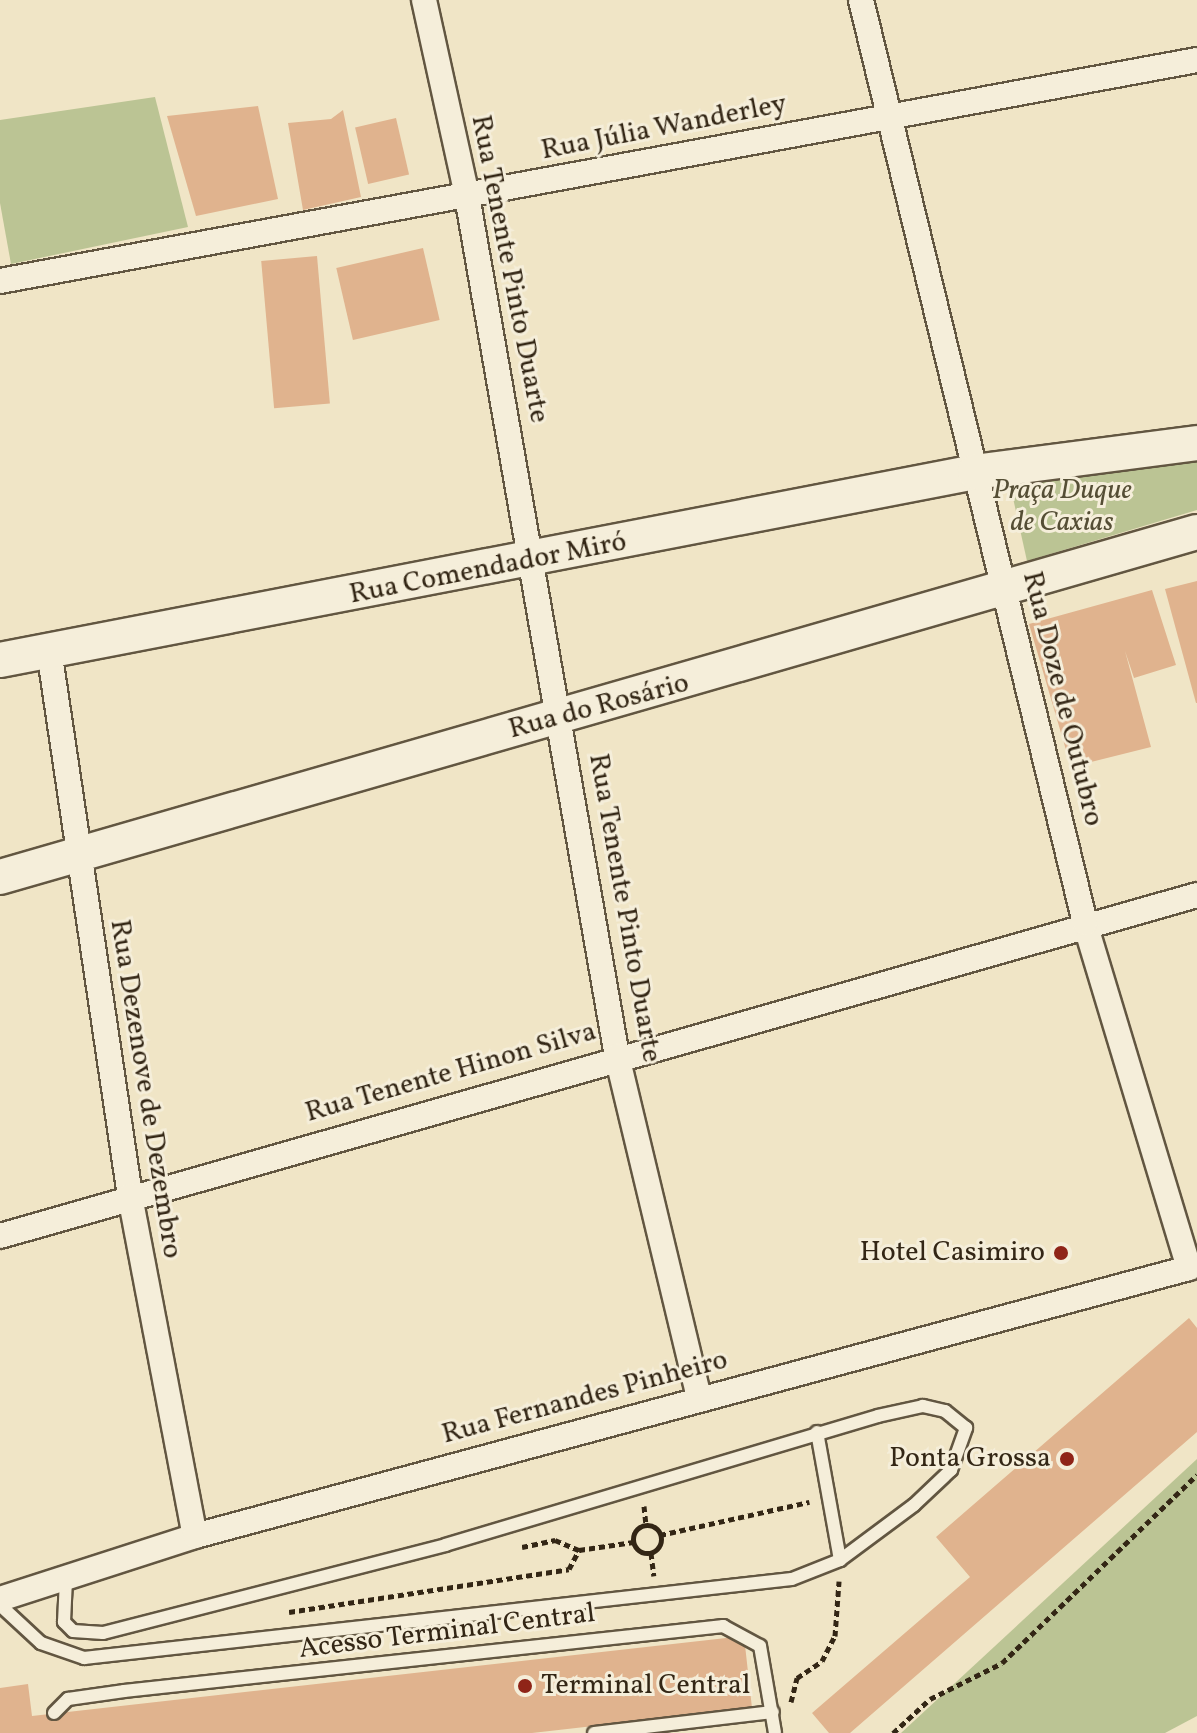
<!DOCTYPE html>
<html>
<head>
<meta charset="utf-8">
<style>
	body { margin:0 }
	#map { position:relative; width:1197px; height:1733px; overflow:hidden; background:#f0e5c6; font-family:Vollkorn,serif }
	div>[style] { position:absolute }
	.green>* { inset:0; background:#bbc494 }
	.building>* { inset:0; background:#e0b38e; transform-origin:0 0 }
	.path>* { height:5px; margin-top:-2.5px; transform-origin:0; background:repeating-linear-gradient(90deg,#332615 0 6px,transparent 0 10px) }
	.path>.ring { margin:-2.5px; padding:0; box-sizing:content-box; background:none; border:5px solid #332615; border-radius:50% }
	.roads { filter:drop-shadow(2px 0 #625641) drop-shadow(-2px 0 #625641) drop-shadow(0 2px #625641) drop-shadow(0 -2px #625641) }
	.service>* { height:12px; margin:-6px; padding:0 6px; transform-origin:6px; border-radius:6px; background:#f5eeda }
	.minor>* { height:24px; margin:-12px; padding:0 12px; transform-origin:12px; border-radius:12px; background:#f5eeda }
	.secondary>* { height:34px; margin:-17px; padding:0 17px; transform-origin:17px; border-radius:17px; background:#f5eeda }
	.dots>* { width:22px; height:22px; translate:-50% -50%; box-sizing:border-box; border:4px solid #f5eeda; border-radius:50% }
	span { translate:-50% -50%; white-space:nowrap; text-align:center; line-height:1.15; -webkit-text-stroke:6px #f5eeda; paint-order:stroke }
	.street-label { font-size:28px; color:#332615 }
	.park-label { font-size:28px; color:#554e35; font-style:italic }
	.poi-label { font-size:28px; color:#332615 }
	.right { translate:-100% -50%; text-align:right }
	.left { translate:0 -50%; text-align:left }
</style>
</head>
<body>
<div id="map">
	<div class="green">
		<div style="clip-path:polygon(155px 97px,188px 227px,11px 264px,0 203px,0 120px)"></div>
		<div style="clip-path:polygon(1197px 451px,1197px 510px,1027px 561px,1007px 471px)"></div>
		<div style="clip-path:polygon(1197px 1459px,1197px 1716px,1165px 1733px,901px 1733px)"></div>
	</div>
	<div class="building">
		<div style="clip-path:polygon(258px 106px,278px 199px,196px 216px,167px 116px)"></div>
		<div style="clip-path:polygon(343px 110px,361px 197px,303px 210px,288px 123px,331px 119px)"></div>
		<div style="left:396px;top:118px;width:58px;height:42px;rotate:77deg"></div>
		<div style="left:423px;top:248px;width:74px;height:89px;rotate:77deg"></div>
		<div style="left:317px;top:256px;width:148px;height:56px;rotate:85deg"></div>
		<div style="clip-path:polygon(1197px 581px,1197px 703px,1196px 703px,1165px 589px)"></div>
		<div style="clip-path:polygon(1152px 590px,1176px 665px,1134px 678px,1125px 651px,1151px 747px,1071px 767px,1029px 624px)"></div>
		<div style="clip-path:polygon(1189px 1318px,1197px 1328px,1197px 1432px,850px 1733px,829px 1733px,812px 1713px,970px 1577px,936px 1537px)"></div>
		<div style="clip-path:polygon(744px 1636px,752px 1708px,532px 1733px,0 1733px,0 1688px,28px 1684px,32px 1716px)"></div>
	</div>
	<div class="path">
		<div style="left:644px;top:1506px;width:20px;rotate:84deg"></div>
		<div class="ring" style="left:633px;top:1525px;width:23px;height:23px"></div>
		<div style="left:660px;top:1535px;width:153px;rotate:-12.5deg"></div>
		<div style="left:522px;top:1547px;width:34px;rotate:-12deg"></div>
		<div style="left:555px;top:1540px;width:26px;rotate:23deg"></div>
		<div style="left:579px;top:1550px;width:55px;rotate:-8.4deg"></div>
		<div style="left:651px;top:1553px;width:23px;rotate:83deg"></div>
		<div style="left:289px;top:1612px;width:283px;rotate:-8.7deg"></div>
		<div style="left:569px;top:1569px;width:21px;rotate:-62deg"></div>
		<div style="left:791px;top:1702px;width:25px;rotate:-76deg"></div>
		<div style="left:797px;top:1678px;width:30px;rotate:-34deg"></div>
		<div style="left:822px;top:1661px;width:28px;rotate:-63deg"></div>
		<div style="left:835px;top:1636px;width:55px;rotate:-85.8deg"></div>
		<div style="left:893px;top:1733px;width:50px;rotate:-42.6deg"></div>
		<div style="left:930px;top:1699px;width:80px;rotate:-26.6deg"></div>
		<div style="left:1002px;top:1663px;width:271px;rotate:-44deg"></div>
	</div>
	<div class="roads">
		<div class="service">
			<div style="left:817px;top:1432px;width:130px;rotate:79.8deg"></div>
			<div style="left:0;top:1605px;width:56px;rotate:42.8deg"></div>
			<div style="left:41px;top:1643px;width:46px;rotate:19.2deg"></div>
			<div style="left:84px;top:1658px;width:712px;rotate:-6.37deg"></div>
			<div style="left:792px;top:1579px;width:52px;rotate:-21.6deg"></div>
			<div style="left:840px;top:1560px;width:92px;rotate:-36.6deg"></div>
			<div style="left:914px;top:1505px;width:51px;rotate:-43.4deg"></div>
			<div style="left:951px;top:1470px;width:45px;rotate:-70.3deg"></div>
			<div style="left:966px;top:1428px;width:27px;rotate:-141deg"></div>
			<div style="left:945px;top:1411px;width:23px;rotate:-167deg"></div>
			<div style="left:923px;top:1406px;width:46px;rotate:167.5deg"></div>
			<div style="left:878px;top:1416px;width:451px;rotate:163.4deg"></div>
			<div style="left:446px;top:1545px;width:354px;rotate:165.6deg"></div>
			<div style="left:103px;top:1633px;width:30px;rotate:-176deg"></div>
			<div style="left:73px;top:1631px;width:13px;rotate:-135deg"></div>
			<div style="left:64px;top:1622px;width:43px;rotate:-87.3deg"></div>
			<div style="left:54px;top:1713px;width:20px;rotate:-45deg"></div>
			<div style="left:68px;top:1699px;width:57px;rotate:-8.1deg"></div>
			<div style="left:124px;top:1691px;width:603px;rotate:-6.19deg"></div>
			<div style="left:723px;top:1626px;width:42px;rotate:28.4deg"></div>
			<div style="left:760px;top:1646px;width:88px;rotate:80.2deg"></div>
			<div style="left:594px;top:1733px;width:180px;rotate:-6.7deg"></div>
		</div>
		<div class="minor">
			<div style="left:424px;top:0;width:201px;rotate:77.6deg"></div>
			<div style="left:467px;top:196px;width:873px;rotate:80.11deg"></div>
			<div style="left:617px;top:1056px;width:352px;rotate:76.5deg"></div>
			<div style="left:0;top:281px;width:1217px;rotate:-10.46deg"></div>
			<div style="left:49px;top:650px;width:552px;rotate:81.56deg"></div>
			<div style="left:130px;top:1196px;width:346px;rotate:79.2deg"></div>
			<div style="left:0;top:1236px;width:1245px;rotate:-15.9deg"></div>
			<div style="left:0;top:1599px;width:205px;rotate:-17.9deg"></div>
			<div style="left:195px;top:1536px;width:1029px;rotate:-15.09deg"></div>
			<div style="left:1189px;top:1268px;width:360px;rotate:-106.8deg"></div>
			<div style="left:1085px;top:923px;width:950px;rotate:-103.64deg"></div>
		</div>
		<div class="secondary">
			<div style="left:0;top:660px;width:993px;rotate:-10.91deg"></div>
			<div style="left:975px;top:472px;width:224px;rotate:-7.4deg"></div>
			<div style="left:0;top:877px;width:1246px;rotate:-16.08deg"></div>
		</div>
	</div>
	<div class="dots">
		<div style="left:1061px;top:1253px;background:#8f2418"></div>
		<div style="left:1067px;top:1459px;background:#8f2418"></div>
		<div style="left:525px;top:1686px;background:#8f2418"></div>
	</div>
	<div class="street-label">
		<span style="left:664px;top:128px;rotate:-11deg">Rua Júlia Wanderley</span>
		<span style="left:509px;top:269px;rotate:79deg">Rua Tenente Pinto Duarte</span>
		<span style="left:488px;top:569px;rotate:-11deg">Rua Comendador Miró</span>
		<span style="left:1062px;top:699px;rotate:76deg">Rua Doze de Outubro</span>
		<span style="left:599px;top:707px;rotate:-15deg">Rua do Rosário</span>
		<span style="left:624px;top:908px;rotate:80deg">Rua Tenente Pinto Duarte</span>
		<span style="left:451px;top:1073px;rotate:-16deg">Rua Tenente Hinon Silva</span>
		<span style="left:145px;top:1089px;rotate:81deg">Rua Dezenove de Dezembro</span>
		<span style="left:585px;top:1398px;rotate:-15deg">Rua Fernandes Pinheiro</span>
		<span style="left:447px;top:1632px;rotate:-7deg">Acesso Terminal Central</span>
	</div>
	<div class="park-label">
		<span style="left:1062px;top:507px">Praça Duque<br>de Caxias</span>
	</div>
	<div class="poi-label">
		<span class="right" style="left:1045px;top:1253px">Hotel Casimiro</span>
		<span class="right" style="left:1051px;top:1459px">Ponta Grossa</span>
		<span class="left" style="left:541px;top:1686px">Terminal Central</span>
	</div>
</div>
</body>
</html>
